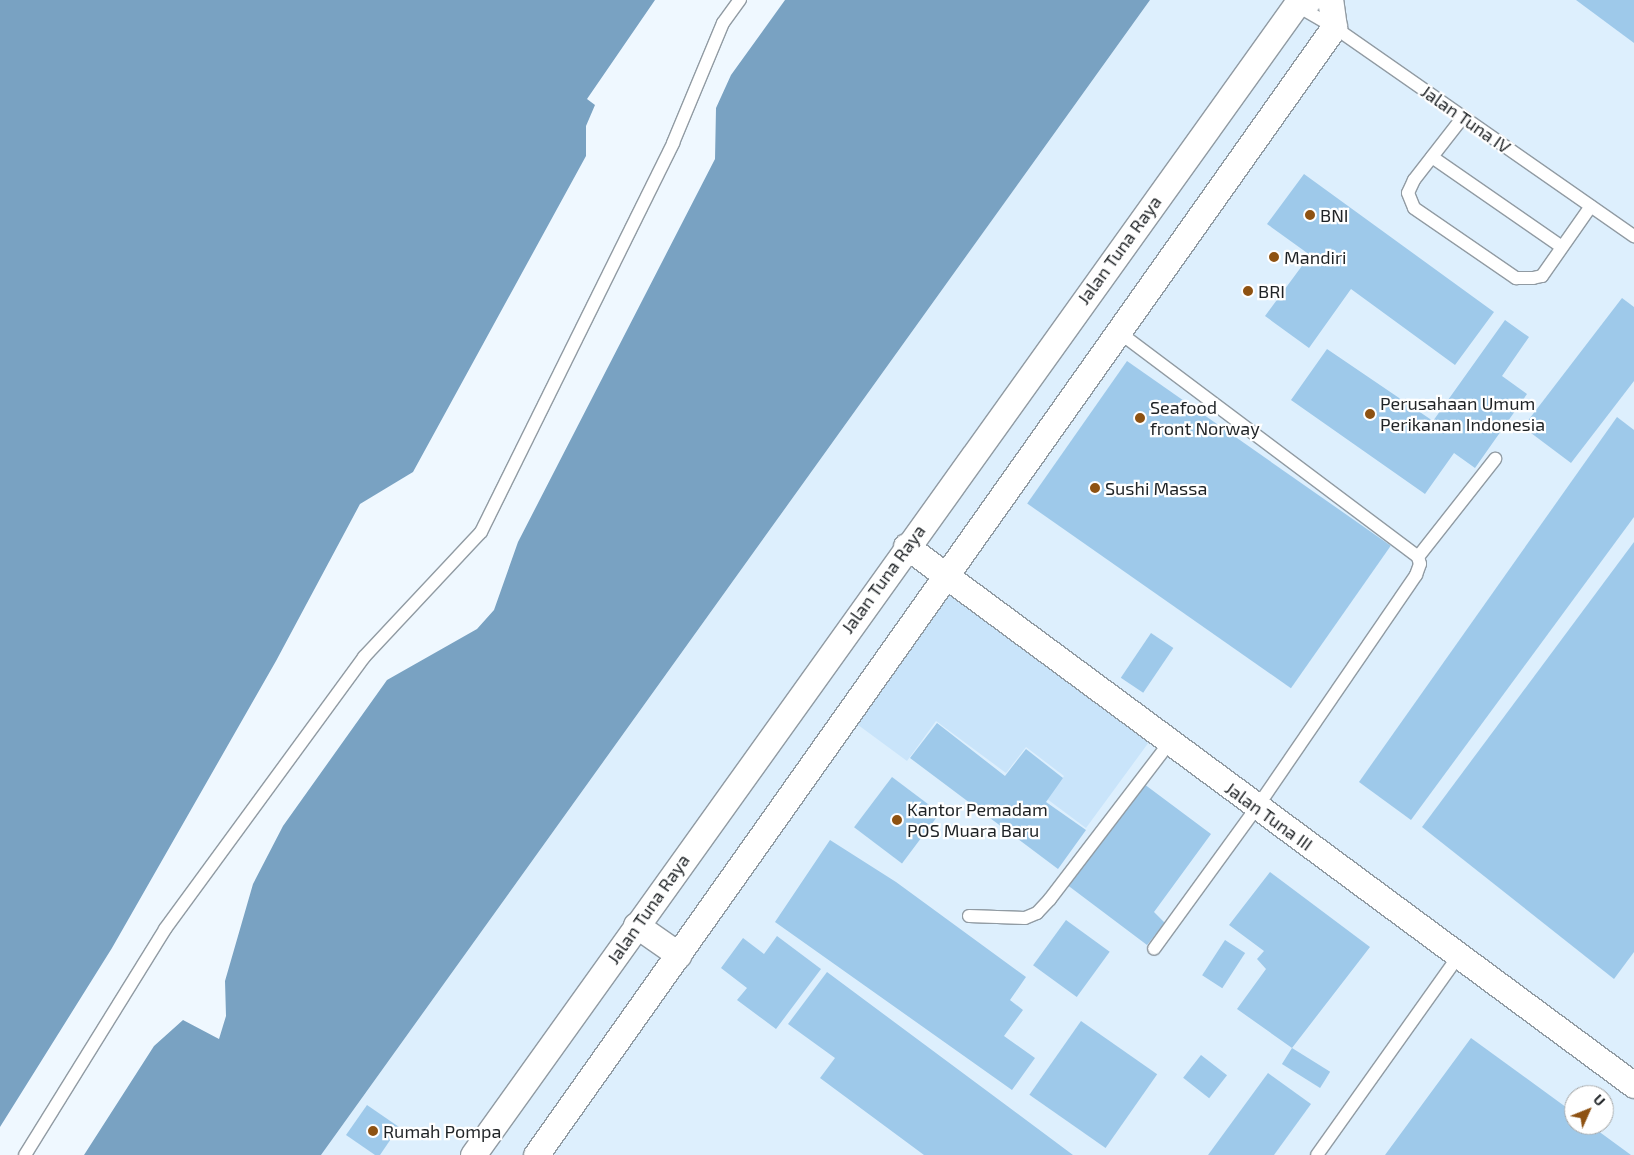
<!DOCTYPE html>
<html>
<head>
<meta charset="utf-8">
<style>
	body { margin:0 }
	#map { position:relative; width:1634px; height:1155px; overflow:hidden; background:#eff8ff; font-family:"Exo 2",sans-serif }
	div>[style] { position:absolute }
	.built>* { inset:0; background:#ddeffd }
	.green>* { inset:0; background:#c9e4fa }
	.water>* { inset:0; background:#79a2c2 }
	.building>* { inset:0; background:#9ec9ea; transform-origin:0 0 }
	.roads { filter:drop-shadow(1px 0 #919ba3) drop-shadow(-1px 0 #919ba3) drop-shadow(0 1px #919ba3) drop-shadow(0 -1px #919ba3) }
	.lane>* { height:12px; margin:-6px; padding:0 6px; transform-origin:6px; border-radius:6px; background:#fff }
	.street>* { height:25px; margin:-12.5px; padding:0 12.5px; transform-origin:12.5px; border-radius:12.5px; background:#fff }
	.dots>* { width:14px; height:14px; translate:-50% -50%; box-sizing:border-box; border:2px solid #fff; border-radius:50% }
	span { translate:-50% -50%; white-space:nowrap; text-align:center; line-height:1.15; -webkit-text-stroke:4.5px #fff; paint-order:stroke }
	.street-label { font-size:18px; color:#1f2326 }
	.poi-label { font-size:18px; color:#1f2326 }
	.left { translate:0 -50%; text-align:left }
	.north { position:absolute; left:1564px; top:1085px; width:50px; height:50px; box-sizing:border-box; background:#fff; border:1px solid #a5a7a8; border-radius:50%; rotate:46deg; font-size:14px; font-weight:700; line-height:20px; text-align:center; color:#1f2326 }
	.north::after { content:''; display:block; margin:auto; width:18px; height:22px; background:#8e5212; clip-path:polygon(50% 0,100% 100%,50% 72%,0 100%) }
</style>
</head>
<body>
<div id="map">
	<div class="built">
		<div style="clip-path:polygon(evenodd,1150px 0,1634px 0,1634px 1155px,321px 1155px,1150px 0,1574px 1095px,1604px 1095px,1604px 1125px,1574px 1125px,1574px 1095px)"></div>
	</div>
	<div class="green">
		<div style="clip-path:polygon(945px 590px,1149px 742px,1086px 828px,1047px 799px,1064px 776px,1026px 747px,1006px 773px,936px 721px,907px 761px,850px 719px)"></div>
	</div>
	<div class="water">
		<div style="clip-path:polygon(0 0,655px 0,587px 99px,595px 105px,586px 126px,586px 156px,413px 472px,360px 504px,276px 661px,112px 948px,0 1127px)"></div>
		<div style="clip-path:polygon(785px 0,1150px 0,321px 1155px,84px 1155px,154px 1046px,183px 1020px,219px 1039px,226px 1016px,225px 981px,253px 884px,283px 826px,387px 680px,477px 629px,494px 610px,518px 542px,715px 159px,716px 108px,731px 75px)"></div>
	</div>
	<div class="building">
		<div style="clip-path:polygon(1576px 0,1634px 0,1634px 43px)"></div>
		<div style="clip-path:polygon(1304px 174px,1494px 312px,1455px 365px,1351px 289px,1309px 348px,1265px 316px,1310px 255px,1267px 224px)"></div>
		<div style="clip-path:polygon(1622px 298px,1634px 307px,1634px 381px,1571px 463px,1523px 427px)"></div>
		<div style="clip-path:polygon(1505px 320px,1529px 337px,1502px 376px,1527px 394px,1475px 468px,1454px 453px,1425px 494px,1291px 400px,1327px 349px,1433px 421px)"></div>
		<div style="left:1127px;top:361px;width:322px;height:174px;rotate:35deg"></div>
		<div style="clip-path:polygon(1617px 417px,1634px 430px,1634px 517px,1411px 820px,1359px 782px)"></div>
		<div style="clip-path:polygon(1634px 542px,1634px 952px,1614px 979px,1422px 827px)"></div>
		<div style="left:1151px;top:633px;width:27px;height:54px;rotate:34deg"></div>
		<div style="clip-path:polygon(937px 723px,1005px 776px,1026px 749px,1063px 778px,1046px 802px,1086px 830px,1058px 869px,910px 758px)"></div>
		<div style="left:892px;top:777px;width:60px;height:63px;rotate:37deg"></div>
		<div style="clip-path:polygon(1144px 784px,1211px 834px,1154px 912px,1165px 923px,1147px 945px,1066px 884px)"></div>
		<div style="clip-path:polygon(830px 840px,896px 882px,1026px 977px,1010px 1000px,1023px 1010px,1004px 1036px,1035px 1058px,1012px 1090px,775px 922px)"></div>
		<div style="clip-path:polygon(1270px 872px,1370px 947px,1292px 1048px,1237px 1009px,1266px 969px,1257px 959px,1264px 951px,1229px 925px)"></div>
		<div style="left:1066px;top:920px;width:54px;height:56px;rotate:36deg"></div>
		<div style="clip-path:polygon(777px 936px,821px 969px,776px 1029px,737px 1000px,747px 988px,721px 968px,743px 938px,764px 954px)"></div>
		<div style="left:1225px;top:940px;width:24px;height:42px;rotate:33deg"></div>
		<div style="clip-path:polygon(827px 972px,1073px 1155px,924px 1155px,820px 1078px,835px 1058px,788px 1024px)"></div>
		<div style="left:1081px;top:1021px;width:93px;height:90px;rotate:35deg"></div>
		<div style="clip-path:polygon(1471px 1038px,1574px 1113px,1574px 1125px,1590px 1125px,1631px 1155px,1385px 1155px)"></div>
		<div style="left:1292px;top:1048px;width:45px;height:19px;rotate:32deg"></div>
		<div style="left:1201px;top:1055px;width:33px;height:29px;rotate:38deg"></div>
		<div style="clip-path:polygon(1268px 1073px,1311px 1104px,1274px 1155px,1208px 1155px)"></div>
		<div style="clip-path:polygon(367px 1105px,399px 1127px,380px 1155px,375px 1155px,346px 1135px)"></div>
	</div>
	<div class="roads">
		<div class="lane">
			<div style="left:1296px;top:5px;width:44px;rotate:30.1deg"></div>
			<div style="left:1334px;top:27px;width:366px;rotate:34.9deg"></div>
			<div style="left:1463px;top:117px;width:80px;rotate:127.9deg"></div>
			<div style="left:1414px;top:180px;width:14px;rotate:115deg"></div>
			<div style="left:1408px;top:193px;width:16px;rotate:68deg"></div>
			<div style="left:1414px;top:208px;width:124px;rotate:34.5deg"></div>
			<div style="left:1516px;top:278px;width:17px"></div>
			<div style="left:1533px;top:278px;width:9px;rotate:-13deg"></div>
			<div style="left:1542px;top:276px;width:85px;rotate:-55deg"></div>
			<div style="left:1432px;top:157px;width:158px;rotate:34.7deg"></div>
			<div style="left:1120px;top:333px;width:373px;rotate:36.9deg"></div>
			<div style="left:1418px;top:557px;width:7px;rotate:74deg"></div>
			<div style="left:1420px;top:564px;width:12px;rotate:110deg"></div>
			<div style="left:1416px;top:575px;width:281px;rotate:124.4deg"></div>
			<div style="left:1257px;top:807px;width:175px;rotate:126deg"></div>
			<div style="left:1418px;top:557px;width:125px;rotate:-51.8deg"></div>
			<div style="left:969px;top:916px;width:56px;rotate:2deg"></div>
			<div style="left:1025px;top:918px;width:13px;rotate:-23deg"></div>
			<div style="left:1037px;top:913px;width:19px;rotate:-47deg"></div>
			<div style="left:1050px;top:899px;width:198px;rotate:-52.6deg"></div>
			<div style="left:25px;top:1155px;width:266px;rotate:-58.2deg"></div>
			<div style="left:165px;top:929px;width:337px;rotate:-53.8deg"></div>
			<div style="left:364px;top:657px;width:171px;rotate:-46.9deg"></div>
			<div style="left:481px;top:532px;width:434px;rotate:-63.7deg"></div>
			<div style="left:673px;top:143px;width:130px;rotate:-67.4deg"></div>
			<div style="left:723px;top:23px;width:29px;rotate:-54deg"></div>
			<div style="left:1317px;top:1155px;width:245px;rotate:-54.6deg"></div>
		</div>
		<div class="street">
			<div style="left:906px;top:546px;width:906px;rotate:36.52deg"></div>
			<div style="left:636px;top:925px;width:52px;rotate:34.9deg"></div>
			<div style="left:473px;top:1155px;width:1414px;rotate:-54.41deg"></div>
			<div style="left:1296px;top:5px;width:14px;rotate:-21deg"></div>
			<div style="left:536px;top:1155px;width:1382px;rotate:-54.72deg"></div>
			<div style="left:1334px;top:27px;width:27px;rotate:-98deg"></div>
		</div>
	</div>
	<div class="dots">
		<div style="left:1310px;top:215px;background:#8e5212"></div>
		<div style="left:1274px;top:257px;background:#8e5212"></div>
		<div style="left:1248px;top:291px;background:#8e5212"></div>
		<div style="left:1370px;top:414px;background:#8e5212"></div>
		<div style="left:1140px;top:418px;background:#8e5212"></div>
		<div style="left:1095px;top:488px;background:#8e5212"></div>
		<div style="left:897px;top:820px;background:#8e5212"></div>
		<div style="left:373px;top:1131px;background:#8e5212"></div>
	</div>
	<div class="street-label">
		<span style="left:1466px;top:119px;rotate:35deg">Jalan Tuna IV</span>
		<span style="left:1119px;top:250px;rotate:-54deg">Jalan Tuna Raya</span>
		<span style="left:883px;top:579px;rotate:-54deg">Jalan Tuna Raya</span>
		<span style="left:1269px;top:816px;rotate:36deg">Jalan Tuna III</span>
		<span style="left:648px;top:909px;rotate:-55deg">Jalan Tuna Raya</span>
	</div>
	<div class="poi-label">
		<span class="left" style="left:1320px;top:215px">BNI</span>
		<span class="left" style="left:1284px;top:257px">Mandiri</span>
		<span class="left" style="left:1258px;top:291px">BRI</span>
		<span class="left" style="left:1380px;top:414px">Perusahaan Umum<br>Perikanan Indonesia</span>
		<span class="left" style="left:1150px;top:418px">Seafood<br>front Norway</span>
		<span class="left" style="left:1105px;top:488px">Sushi Massa</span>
		<span class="left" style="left:907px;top:820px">Kantor Pemadam<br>POS Muara Baru</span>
		<span class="left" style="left:383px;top:1131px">Rumah Pompa</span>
	</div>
	<div class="north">U</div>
</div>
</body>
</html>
